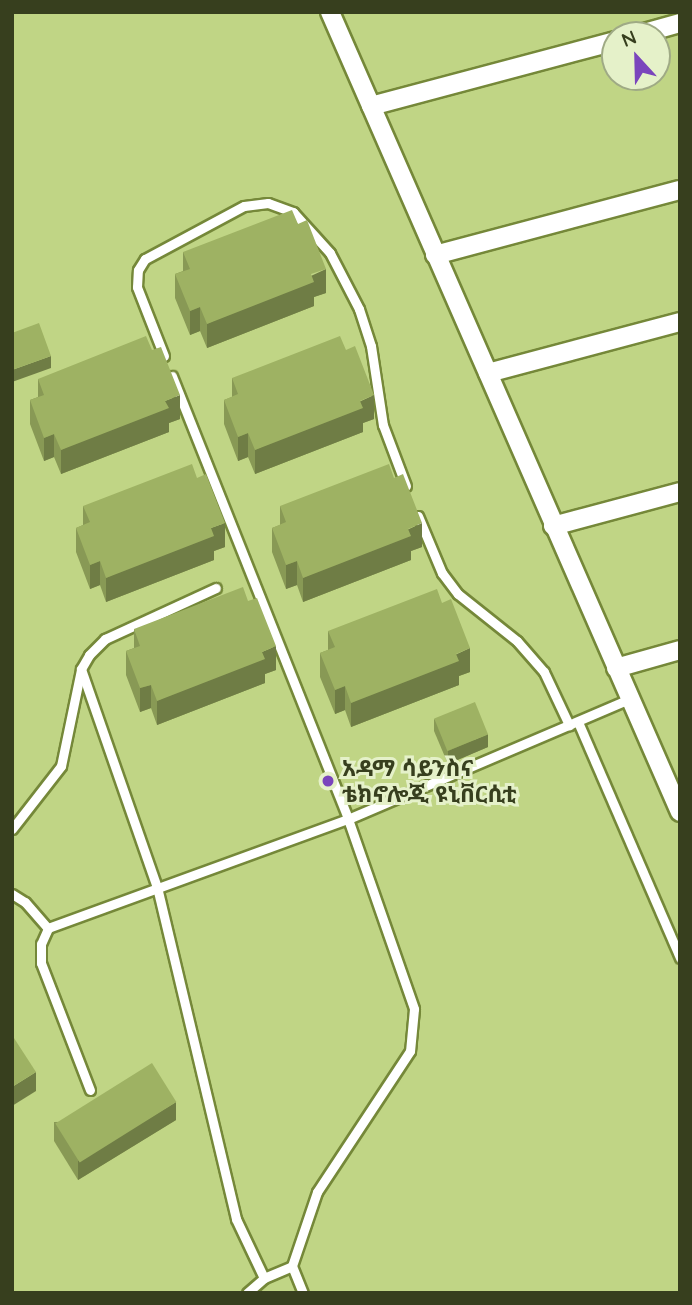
<!DOCTYPE html>
<html>
<head>
<meta charset="utf-8">
<style>
	body { margin:0 }
	#map { position:relative; width:692px; height:1305px; overflow:hidden; background:#c0d585; font-family:Quicksand,"Noto Sans Ethiopic",sans-serif }
	div>[style] { position:absolute }
	.roads { filter:drop-shadow(2px 0 #758839) drop-shadow(-2px 0 #758839) drop-shadow(0 2px #758839) drop-shadow(0 -2px #758839) }
	.lane>* { height:9px; margin:-4.5px; padding:0 4.5px; transform-origin:4.5px; border-radius:4.5px; background:#fff }
	.street>* { height:18px; margin:-9px; padding:0 9px; transform-origin:9px; border-radius:9px; background:#fff }
	.wall>* { inset:0; background:#895 }
	.shaded-wall>* { inset:0; background:#6f7d45 }
	.building>* { inset:0; background:#9eb263; transform-origin:0 0 }
	.dots>* { width:19px; height:19px; translate:-50% -50%; box-sizing:border-box; border:4px solid #e5f1c9; border-radius:50% }
	span { translate:-50% -50%; white-space:nowrap; text-align:center; line-height:1.15; -webkit-text-stroke:6px #e5f1c9; paint-order:stroke }
	.poi-label { font-size:23px; color:#373f1e; font-weight:700 }
	.left { translate:0 -50%; text-align:left }
	.frame { position:absolute; inset:0; border:14px solid #373f1e; pointer-events:none }
	.north { position:absolute; left:601px; top:21px; width:70px; height:70px; box-sizing:border-box; background:#e5f1c9; border:2px solid #9faa85; border-radius:50%; rotate:338deg; font-size:19px; font-weight:700; line-height:28px; text-align:center; color:#373f1e }
	.north::after { content:''; display:block; margin:auto; width:24px; height:32px; background:#7a45bc; clip-path:polygon(50% 0,100% 100%,50% 72%,0 100%) }
</style>
</head>
<body>
<div id="map">
	<div class="roads">
		<div class="lane">
			<div style="left:164px;top:356px;width:74px;rotate:-111.4deg"></div>
			<div style="left:137px;top:287px;width:17px;rotate:-87deg"></div>
			<div style="left:138px;top:270px;width:13px;rotate:-58deg"></div>
			<div style="left:145px;top:259px;width:112px;rotate:-28.2deg"></div>
			<div style="left:244px;top:206px;width:24px;rotate:-7deg"></div>
			<div style="left:268px;top:203px;width:27px;rotate:20deg"></div>
			<div style="left:293px;top:212px;width:55px;rotate:47.9deg"></div>
			<div style="left:330px;top:253px;width:63px;rotate:62.6deg"></div>
			<div style="left:359px;top:309px;width:39px;rotate:72deg"></div>
			<div style="left:371px;top:346px;width:80px;rotate:81.4deg"></div>
			<div style="left:383px;top:425px;width:65px;rotate:69.3deg"></div>
			<div style="left:172px;top:376px;width:477px;rotate:68.3deg"></div>
			<div style="left:348px;top:819px;width:201px;rotate:70.8deg"></div>
			<div style="left:414px;top:1009px;width:42px;rotate:95.4deg"></div>
			<div style="left:410px;top:1051px;width:169px;rotate:123.4deg"></div>
			<div style="left:317px;top:1192px;width:78px;rotate:108.7deg"></div>
			<div style="left:292px;top:1266px;width:29px;rotate:68deg"></div>
			<div style="left:418px;top:516px;width:62px;rotate:67.2deg"></div>
			<div style="left:442px;top:573px;width:26px;rotate:53deg"></div>
			<div style="left:458px;top:594px;width:75px;rotate:38.5deg"></div>
			<div style="left:517px;top:641px;width:41px;rotate:48.9deg"></div>
			<div style="left:544px;top:672px;width:59px;rotate:64.7deg"></div>
			<div style="left:81px;top:669px;width:231px;rotate:70.8deg"></div>
			<div style="left:157px;top:887px;width:341px;rotate:76.6deg"></div>
			<div style="left:236px;top:1219px;width:65px;rotate:64.6deg"></div>
			<div style="left:578px;top:722px;width:257px;rotate:66.6deg"></div>
			<div style="left:12px;top:829px;width:80px;rotate:-52.1deg"></div>
			<div style="left:61px;top:766px;width:99px;rotate:-78.3deg"></div>
			<div style="left:81px;top:669px;width:16px;rotate:-60deg"></div>
			<div style="left:89px;top:655px;width:23px;rotate:-45deg"></div>
			<div style="left:105px;top:639px;width:122px;rotate:-24.7deg"></div>
			<div style="left:12px;top:894px;width:15px;rotate:32deg"></div>
			<div style="left:25px;top:902px;width:35px;rotate:49deg"></div>
			<div style="left:90px;top:1090px;width:136px;rotate:-111.1deg"></div>
			<div style="left:41px;top:963px;width:19px;rotate:-90deg"></div>
			<div style="left:41px;top:944px;width:17px;rotate:-66deg"></div>
			<div style="left:48px;top:928px;width:319px;rotate:-20deg"></div>
			<div style="left:348px;top:819px;width:306px;rotate:-23.1deg"></div>
			<div style="left:247px;top:1293px;width:23px;rotate:-41deg"></div>
			<div style="left:264px;top:1278px;width:30px;rotate:-23deg"></div>
		</div>
		<div class="street">
			<div style="left:330px;top:12px;width:873px;rotate:66.37deg"></div>
			<div style="left:637px;top:35px;width:45px;rotate:-15.6deg"></div>
			<div style="left:371px;top:106px;width:253px;rotate:-14.9deg"></div>
			<div style="left:435px;top:255px;width:253px;rotate:-14.9deg"></div>
			<div style="left:488px;top:373px;width:199px;rotate:-14.9deg"></div>
			<div style="left:553px;top:526px;width:131px;rotate:-15deg"></div>
			<div style="left:616px;top:668px;width:66px;rotate:-15.7deg"></div>
		</div>
	</div>
	<div class="wall">
		<div style="clip-path:polygon(183px 252px,326px 293px,314px 297px,314px 306px,207px 348px,200px 331px,190px 335px,175px 298px,175px 274px,183px 271px)"></div>
		<div style="clip-path:polygon(232px 378px,374px 419px,363px 423px,363px 432px,255px 474px,248px 457px,238px 461px,224px 424px,224px 400px,232px 397px)"></div>
		<div style="clip-path:polygon(38px 379px,180px 419px,169px 423px,169px 432px,61px 474px,54px 457px,44px 461px,30px 424px,30px 400px,38px 397px)"></div>
		<div style="clip-path:polygon(83px 506px,225px 547px,214px 551px,214px 560px,106px 602px,100px 585px,90px 589px,76px 552px,76px 528px,83px 525px)"></div>
		<div style="clip-path:polygon(280px 506px,422px 547px,411px 551px,411px 560px,303px 602px,297px 585px,286px 589px,272px 552px,272px 528px,280px 525px)"></div>
		<div style="clip-path:polygon(134px 629px,276px 670px,265px 674px,265px 683px,157px 725px,151px 708px,140px 712px,126px 675px,126px 651px,134px 648px)"></div>
		<div style="clip-path:polygon(328px 631px,470px 672px,459px 676px,459px 685px,351px 727px,345px 710px,335px 714px,320px 677px,320px 653px,328px 650px)"></div>
		<div style="clip-path:polygon(434px 719px,488px 747px,448px 764px,434px 731px)"></div>
		<div style="clip-path:polygon(176px 1120px,78px 1180px,54px 1141px,54px 1122px)"></div>
	</div>
	<div class="shaded-wall">
		<div style="clip-path:polygon(326px 269px,326px 293px,314px 297px,314px 306px,207px 348px,207px 324px)"></div>
		<div style="clip-path:polygon(200px 307px,200px 331px,190px 335px,190px 311px)"></div>
		<div style="clip-path:polygon(51px 356px,51px 368px,12px 382px,12px 370px)"></div>
		<div style="clip-path:polygon(180px 395px,180px 419px,169px 423px,169px 432px,61px 474px,61px 450px,165px 401px)"></div>
		<div style="clip-path:polygon(374px 395px,374px 419px,363px 423px,363px 432px,255px 474px,255px 450px)"></div>
		<div style="clip-path:polygon(248px 433px,248px 457px,238px 461px,238px 437px)"></div>
		<div style="clip-path:polygon(54px 434px,54px 457px,44px 461px,44px 438px)"></div>
		<div style="clip-path:polygon(225px 523px,225px 547px,214px 551px,214px 560px,106px 602px,106px 578px,211px 528px)"></div>
		<div style="clip-path:polygon(422px 523px,422px 547px,411px 551px,411px 560px,303px 602px,303px 578px)"></div>
		<div style="clip-path:polygon(100px 561px,100px 585px,90px 589px,90px 565px)"></div>
		<div style="clip-path:polygon(297px 561px,297px 585px,286px 589px,286px 565px)"></div>
		<div style="clip-path:polygon(276px 646px,276px 670px,265px 674px,265px 683px,157px 725px,157px 701px,262px 652px)"></div>
		<div style="clip-path:polygon(470px 648px,470px 672px,459px 676px,459px 685px,351px 727px,351px 703px)"></div>
		<div style="clip-path:polygon(151px 685px,151px 708px,140px 712px,140px 688px)"></div>
		<div style="clip-path:polygon(345px 686px,345px 710px,335px 714px,335px 690px)"></div>
		<div style="clip-path:polygon(488px 734px,488px 747px,448px 764px,448px 751px)"></div>
		<div style="clip-path:polygon(36px 1072px,36px 1091px,12px 1106px,12px 1087px)"></div>
		<div style="clip-path:polygon(176px 1102px,176px 1120px,78px 1180px,78px 1161px)"></div>
	</div>
	<div class="building">
		<div style="clip-path:polygon(292px 210px,298px 224px,307px 220px,326px 269px,311px 274px,314px 282px,207px 324px,200px 307px,190px 311px,175px 274px,190px 269px,183px 252px)"></div>
		<div style="clip-path:polygon(39px 323px,51px 356px,12px 370px,12px 333px)"></div>
		<div style="clip-path:polygon(146px 336px,152px 350px,161px 347px,180px 395px,165px 401px,169px 408px,61px 450px,54px 434px,44px 438px,30px 400px,44px 395px,38px 379px)"></div>
		<div style="clip-path:polygon(340px 336px,346px 350px,355px 346px,374px 395px,360px 401px,363px 408px,255px 450px,248px 433px,238px 437px,224px 400px,238px 394px,232px 378px)"></div>
		<div style="clip-path:polygon(192px 464px,197px 478px,206px 474px,225px 523px,211px 528px,214px 536px,106px 578px,100px 561px,90px 565px,76px 528px,90px 522px,83px 506px)"></div>
		<div style="clip-path:polygon(389px 464px,394px 478px,403px 474px,422px 523px,408px 529px,411px 536px,303px 578px,297px 561px,286px 565px,272px 528px,286px 522px,280px 506px)"></div>
		<div style="clip-path:polygon(243px 587px,248px 601px,257px 598px,276px 646px,262px 652px,265px 659px,157px 701px,151px 685px,140px 688px,126px 651px,140px 646px,134px 629px)"></div>
		<div style="clip-path:polygon(437px 589px,442px 603px,451px 599px,470px 648px,456px 654px,459px 661px,351px 703px,345px 686px,335px 690px,320px 653px,335px 647px,328px 631px)"></div>
		<div style="left:475px;top:702px;width:35px;height:44px;rotate:68deg"></div>
		<div style="clip-path:polygon(12px 1035px,36px 1072px,12px 1087px)"></div>
		<div style="left:152px;top:1063px;width:46px;height:114px;rotate:58deg"></div>
	</div>
	<div class="dots">
		<div style="left:328px;top:781px;background:#7a45bc"></div>
	</div>
	<div class="poi-label">
		<span class="left" style="left:342px;top:781px">አዳማ ሳይንስና<br>ቴክኖሎጂ ዩኒቨርሲቲ</span>
	</div>
	<div class="frame"></div>
	<div class="north">N</div>
</div>
</body>
</html>
